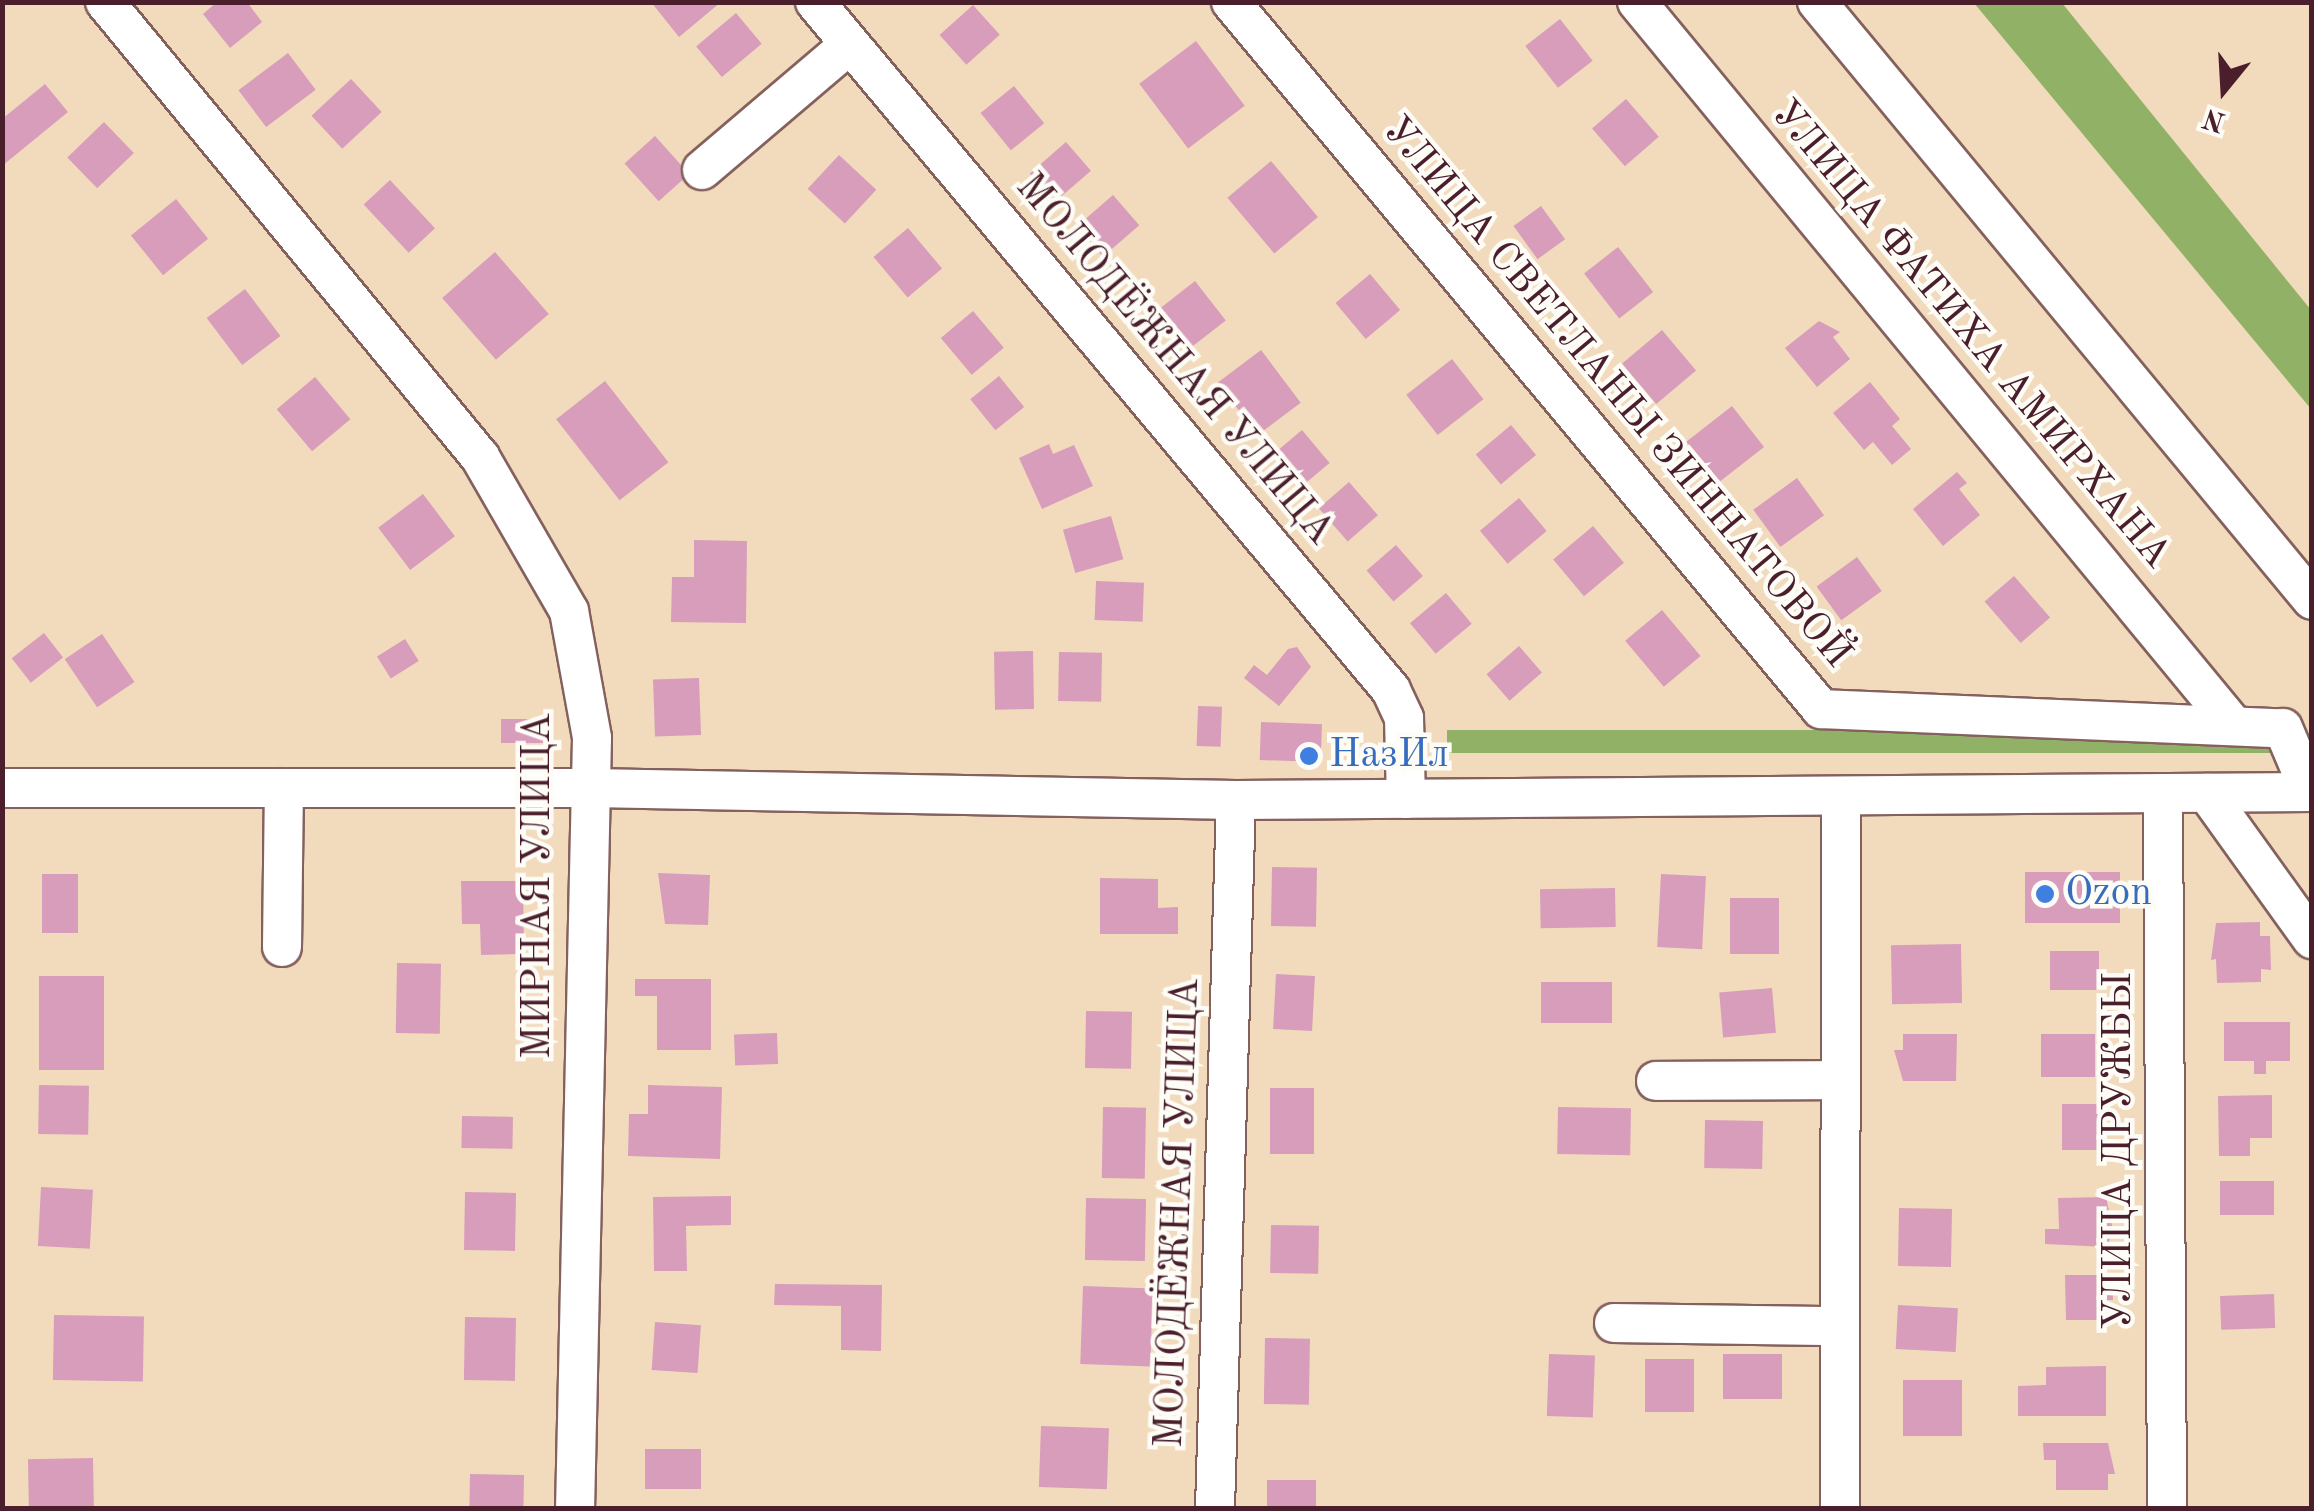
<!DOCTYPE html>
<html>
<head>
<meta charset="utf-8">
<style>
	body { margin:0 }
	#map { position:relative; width:2314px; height:1511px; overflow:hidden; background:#f2dbbc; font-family:"Old Standard TT",serif }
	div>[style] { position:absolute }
	.forest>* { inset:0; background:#91b266; transform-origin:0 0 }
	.building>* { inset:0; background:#d79dbb; transform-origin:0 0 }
	.roads { filter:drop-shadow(2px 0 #85615e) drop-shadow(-2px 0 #85615e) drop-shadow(0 2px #85615e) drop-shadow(0 -2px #85615e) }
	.minor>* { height:38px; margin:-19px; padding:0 19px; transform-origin:19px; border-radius:19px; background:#fff }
	.dots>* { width:28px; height:28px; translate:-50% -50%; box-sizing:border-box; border:5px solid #fdfcf7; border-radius:50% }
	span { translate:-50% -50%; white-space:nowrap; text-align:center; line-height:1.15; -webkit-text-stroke:9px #fdfcf7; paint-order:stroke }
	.street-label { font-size:40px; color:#4a1f2b }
	.shop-label { font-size:40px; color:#366cbe }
	.left { translate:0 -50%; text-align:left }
	.frame { position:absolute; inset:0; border:5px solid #4a1f2b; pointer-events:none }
	.north { position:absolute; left:2174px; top:40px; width:100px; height:100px; -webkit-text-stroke:8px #fdfcf7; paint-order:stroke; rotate:198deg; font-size:28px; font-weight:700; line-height:40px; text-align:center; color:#4a1f2b }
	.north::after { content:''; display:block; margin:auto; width:35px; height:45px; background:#4a1f2b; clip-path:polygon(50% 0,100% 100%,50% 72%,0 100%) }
</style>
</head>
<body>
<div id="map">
	<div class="forest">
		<div style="clip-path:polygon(1974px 3px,2062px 3px,2311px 310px,2311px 409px)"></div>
		<div style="left:1447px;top:730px;width:828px;height:23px"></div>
	</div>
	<div class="building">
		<div style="clip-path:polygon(217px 2px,247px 2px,262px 22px,230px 48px,203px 14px)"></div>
		<div style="clip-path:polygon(651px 2px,721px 2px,679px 37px)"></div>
		<div style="left:973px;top:5px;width:40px;height:45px;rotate:48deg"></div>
		<div style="left:736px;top:13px;width:40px;height:52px;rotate:50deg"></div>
		<div style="left:1560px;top:19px;width:53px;height:44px;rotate:52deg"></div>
		<div style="left:1196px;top:41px;width:81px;height:71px;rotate:53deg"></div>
		<div style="left:288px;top:53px;width:46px;height:62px;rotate:53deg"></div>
		<div style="left:351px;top:79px;width:45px;height:54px;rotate:47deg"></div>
		<div style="clip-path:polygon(45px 84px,68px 112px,2px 166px,2px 119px)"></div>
		<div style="left:1014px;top:86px;width:48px;height:43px;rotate:51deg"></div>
		<div style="left:1626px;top:99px;width:50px;height:45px;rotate:49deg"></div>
		<div style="left:104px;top:122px;width:43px;height:51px;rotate:46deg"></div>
		<div style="left:655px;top:136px;width:51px;height:41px;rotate:48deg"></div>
		<div style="left:1066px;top:142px;width:38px;height:48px;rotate:49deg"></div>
		<div style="left:839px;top:155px;width:51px;height:46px;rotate:43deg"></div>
		<div style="left:1271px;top:161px;width:73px;height:57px;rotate:50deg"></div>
		<div style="left:390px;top:180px;width:66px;height:36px;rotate:47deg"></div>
		<div style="left:1113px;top:195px;width:40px;height:48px;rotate:49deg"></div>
		<div style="left:176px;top:199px;width:51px;height:58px;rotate:51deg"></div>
		<div style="left:1541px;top:206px;width:41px;height:34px;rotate:54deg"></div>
		<div style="left:908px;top:228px;width:53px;height:45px;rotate:50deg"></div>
		<div style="left:1618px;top:247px;width:57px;height:43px;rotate:52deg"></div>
		<div style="left:495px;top:252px;width:82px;height:70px;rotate:49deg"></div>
		<div style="left:1370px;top:274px;width:47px;height:45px;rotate:50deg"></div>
		<div style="left:1195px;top:281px;width:50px;height:43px;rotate:52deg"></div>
		<div style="left:245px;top:289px;width:59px;height:48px;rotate:53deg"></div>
		<div style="left:973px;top:311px;width:48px;height:42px;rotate:50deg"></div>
		<div style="clip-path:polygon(1819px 321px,1840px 332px,1833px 337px,1850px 359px,1817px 387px,1785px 348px)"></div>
		<div style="left:1662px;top:330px;width:53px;height:52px;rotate:50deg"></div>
		<div style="left:1261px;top:350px;width:66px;height:54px;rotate:53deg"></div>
		<div style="left:1452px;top:359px;width:51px;height:58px;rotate:52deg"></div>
		<div style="left:999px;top:376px;width:40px;height:37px;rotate:51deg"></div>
		<div style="left:315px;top:377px;width:55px;height:50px;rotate:50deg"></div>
		<div style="left:605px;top:381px;width:103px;height:62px;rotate:52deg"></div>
		<div style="clip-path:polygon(1870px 382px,1900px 419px,1892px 426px,1911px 449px,1892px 465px,1873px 442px,1864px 450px,1833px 413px)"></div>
		<div style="left:1732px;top:406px;width:52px;height:58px;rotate:52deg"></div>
		<div style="left:1511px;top:425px;width:39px;height:46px;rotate:50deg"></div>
		<div style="left:1302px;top:430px;width:43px;height:36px;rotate:50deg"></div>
		<div style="clip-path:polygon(1049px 444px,1053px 454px,1074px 445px,1093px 486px,1042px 509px,1019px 458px)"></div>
		<div style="clip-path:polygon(1957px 472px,1967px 483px,1959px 489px,1980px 515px,1943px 546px,1913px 509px)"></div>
		<div style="left:1797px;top:478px;width:46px;height:54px;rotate:54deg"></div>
		<div style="left:1349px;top:482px;width:44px;height:40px;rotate:49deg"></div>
		<div style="left:423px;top:494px;width:53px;height:56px;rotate:53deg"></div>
		<div style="left:1519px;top:498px;width:43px;height:51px;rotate:50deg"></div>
		<div style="left:1111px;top:516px;width:45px;height:50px;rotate:74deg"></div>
		<div style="left:1593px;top:526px;width:48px;height:52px;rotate:50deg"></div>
		<div style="clip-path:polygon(694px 540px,747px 541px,746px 623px,671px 622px,672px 577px,694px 577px)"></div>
		<div style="left:1396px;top:545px;width:41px;height:39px;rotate:49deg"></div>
		<div style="left:1857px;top:557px;width:42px;height:50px;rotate:54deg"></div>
		<div style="left:2014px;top:576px;width:55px;height:39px;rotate:49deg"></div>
		<div style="left:1096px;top:581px;width:48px;height:39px;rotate:2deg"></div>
		<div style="left:1446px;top:593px;width:40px;height:47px;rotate:50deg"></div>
		<div style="left:1662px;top:610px;width:60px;height:48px;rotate:50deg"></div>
		<div style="left:44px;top:633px;width:31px;height:41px;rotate:52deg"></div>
		<div style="left:102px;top:634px;width:58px;height:45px;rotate:56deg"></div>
		<div style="left:405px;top:639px;width:26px;height:33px;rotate:58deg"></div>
		<div style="left:1519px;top:646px;width:35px;height:43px;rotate:49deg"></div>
		<div style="clip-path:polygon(1297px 647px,1311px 667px,1279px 706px,1244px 678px,1254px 665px,1267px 675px,1288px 649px)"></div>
		<div style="left:1033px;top:651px;width:58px;height:39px;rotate:89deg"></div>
		<div style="left:1059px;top:652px;width:43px;height:49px;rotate:1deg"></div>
		<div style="left:699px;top:678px;width:57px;height:46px;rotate:88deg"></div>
		<div style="left:1198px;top:706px;width:24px;height:40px;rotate:2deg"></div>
		<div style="left:501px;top:719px;width:49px;height:24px"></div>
		<div style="left:1261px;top:722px;width:61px;height:38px;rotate:2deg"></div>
		<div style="left:1272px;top:867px;width:45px;height:59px;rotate:1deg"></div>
		<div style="left:2025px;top:872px;width:95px;height:51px"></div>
		<div style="clip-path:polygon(658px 873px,710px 875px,708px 925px,665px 924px)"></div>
		<div style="left:42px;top:874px;width:36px;height:59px"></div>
		<div style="left:1661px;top:874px;width:45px;height:73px;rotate:3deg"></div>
		<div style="clip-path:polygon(1100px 878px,1158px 879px,1158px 908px,1178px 907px,1178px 934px,1100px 934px)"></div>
		<div style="clip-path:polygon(461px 881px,523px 881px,524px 954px,481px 955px,480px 924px,462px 924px)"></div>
		<div style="left:1615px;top:888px;width:39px;height:75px;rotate:89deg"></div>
		<div style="left:1730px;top:898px;width:49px;height:56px"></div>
		<div style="clip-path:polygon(2260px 922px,2260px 936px,2270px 936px,2271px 970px,2261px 969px,2261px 982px,2217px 983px,2216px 959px,2211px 960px,2216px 923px)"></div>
		<div style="left:1961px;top:944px;width:59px;height:70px;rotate:89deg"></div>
		<div style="left:2050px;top:951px;width:49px;height:39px"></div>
		<div style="left:397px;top:963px;width:44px;height:70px;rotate:1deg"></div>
		<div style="left:1276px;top:974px;width:39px;height:55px;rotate:3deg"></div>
		<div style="left:39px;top:976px;width:65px;height:94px"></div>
		<div style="clip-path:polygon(635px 979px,711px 979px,711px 1050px,657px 1050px,657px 996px,635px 996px)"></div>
		<div style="left:1612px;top:982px;width:41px;height:71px;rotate:90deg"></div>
		<div style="left:1772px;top:988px;width:45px;height:53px;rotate:85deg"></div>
		<div style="left:1086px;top:1011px;width:46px;height:57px;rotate:1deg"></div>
		<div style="clip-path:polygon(2224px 1022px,2290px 1022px,2290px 1061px,2266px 1061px,2266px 1074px,2254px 1074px,2254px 1061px,2224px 1061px)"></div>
		<div style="left:777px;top:1033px;width:31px;height:43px;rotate:88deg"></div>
		<div style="clip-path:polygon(1903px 1034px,1957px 1034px,1956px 1081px,1903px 1081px,1894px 1050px,1903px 1050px)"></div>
		<div style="left:2041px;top:1034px;width:54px;height:43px"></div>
		<div style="left:39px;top:1085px;width:50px;height:49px;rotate:1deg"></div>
		<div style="clip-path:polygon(648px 1085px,722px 1087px,720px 1159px,628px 1156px,629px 1114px,648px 1114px)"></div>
		<div style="left:1270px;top:1088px;width:44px;height:66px"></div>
		<div style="clip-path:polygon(2272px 1095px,2272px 1138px,2250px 1138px,2250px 1156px,2219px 1156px,2218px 1096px)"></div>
		<div style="left:2062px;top:1104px;width:36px;height:46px"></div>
		<div style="left:1103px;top:1107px;width:43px;height:71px;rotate:1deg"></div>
		<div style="left:1558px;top:1107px;width:73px;height:47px;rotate:1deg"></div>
		<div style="left:462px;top:1116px;width:51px;height:32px;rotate:1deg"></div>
		<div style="left:1705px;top:1120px;width:58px;height:48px;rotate:1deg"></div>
		<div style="left:2220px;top:1181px;width:54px;height:34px"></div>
		<div style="left:41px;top:1187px;width:52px;height:59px;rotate:3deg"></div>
		<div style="left:465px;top:1192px;width:51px;height:58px;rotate:1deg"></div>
		<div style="clip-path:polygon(731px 1196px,731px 1225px,686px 1226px,687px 1271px,654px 1271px,653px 1197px)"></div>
		<div style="clip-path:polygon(2106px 1197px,2113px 1230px,2107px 1247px,2045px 1244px,2045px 1229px,2059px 1229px,2058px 1198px)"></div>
		<div style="left:1086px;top:1198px;width:60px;height:62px;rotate:1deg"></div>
		<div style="left:1899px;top:1208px;width:53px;height:58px;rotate:1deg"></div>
		<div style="left:1271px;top:1225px;width:48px;height:48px;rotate:1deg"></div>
		<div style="clip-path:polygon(2065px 1275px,2102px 1275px,2102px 1282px,2113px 1282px,2113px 1300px,2102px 1300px,2102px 1320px,2066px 1320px)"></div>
		<div style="clip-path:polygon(775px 1284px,882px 1285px,881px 1351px,841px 1350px,841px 1306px,774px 1305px)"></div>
		<div style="left:1083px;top:1286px;width:70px;height:78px;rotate:2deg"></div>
		<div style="left:2274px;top:1294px;width:34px;height:54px;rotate:88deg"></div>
		<div style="left:1898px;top:1305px;width:60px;height:44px;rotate:3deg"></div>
		<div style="left:54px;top:1315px;width:90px;height:65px;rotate:1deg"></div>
		<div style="left:465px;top:1317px;width:51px;height:63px;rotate:1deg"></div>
		<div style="left:655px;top:1322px;width:46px;height:48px;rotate:4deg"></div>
		<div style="left:1265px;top:1338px;width:45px;height:66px;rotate:1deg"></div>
		<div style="left:1549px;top:1354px;width:46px;height:62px;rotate:2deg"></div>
		<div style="left:1723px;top:1354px;width:59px;height:45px"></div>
		<div style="left:1645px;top:1359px;width:49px;height:53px"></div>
		<div style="clip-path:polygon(2106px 1366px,2106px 1416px,2018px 1416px,2018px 1386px,2046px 1385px,2046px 1367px)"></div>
		<div style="left:1903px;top:1380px;width:59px;height:56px"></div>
		<div style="left:1041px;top:1426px;width:68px;height:61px;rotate:2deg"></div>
		<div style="clip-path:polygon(2043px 1443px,2108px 1443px,2115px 1474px,2108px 1474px,2108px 1490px,2056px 1490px,2056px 1460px,2044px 1460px)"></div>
		<div style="left:645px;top:1449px;width:56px;height:40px"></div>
		<div style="left:93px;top:1458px;width:50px;height:65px;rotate:89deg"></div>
		<div style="left:470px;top:1474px;width:54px;height:34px;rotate:1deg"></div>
		<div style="left:1267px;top:1480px;width:49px;height:28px"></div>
	</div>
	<div class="roads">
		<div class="minor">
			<div style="left:105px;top:2px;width:590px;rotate:50.51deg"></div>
			<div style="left:480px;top:457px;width:178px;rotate:60deg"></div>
			<div style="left:569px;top:611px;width:129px;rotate:79.7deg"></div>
			<div style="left:592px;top:738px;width:770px;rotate:91.26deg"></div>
			<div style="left:815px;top:2px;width:897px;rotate:50.06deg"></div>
			<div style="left:1391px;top:690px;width:31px;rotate:65deg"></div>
			<div style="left:1404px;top:718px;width:81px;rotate:88.6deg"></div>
			<div style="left:1231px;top:2px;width:921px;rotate:50.15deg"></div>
			<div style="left:1821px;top:709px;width:462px;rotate:2.4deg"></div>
			<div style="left:2283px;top:728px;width:69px;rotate:67.1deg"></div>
			<div style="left:1637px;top:2px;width:938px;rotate:50.49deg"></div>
			<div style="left:1817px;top:2px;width:776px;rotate:50.38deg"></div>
			<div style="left:702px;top:170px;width:194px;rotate:-40.4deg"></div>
			<div style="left:2px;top:788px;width:589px"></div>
			<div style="left:591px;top:788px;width:645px;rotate:1.07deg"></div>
			<div style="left:1236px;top:800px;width:1076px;rotate:-0.43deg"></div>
			<div style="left:2163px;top:793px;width:715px;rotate:89.68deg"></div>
			<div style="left:2207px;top:793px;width:180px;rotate:54.3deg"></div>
			<div style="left:282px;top:947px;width:159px;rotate:-89.3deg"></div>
			<div style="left:1656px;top:1081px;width:184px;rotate:-0.3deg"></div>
			<div style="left:1614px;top:1323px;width:226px;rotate:0.8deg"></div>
			<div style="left:1215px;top:1508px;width:708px;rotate:-88.3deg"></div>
			<div style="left:1840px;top:1508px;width:712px;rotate:-89.92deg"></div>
		</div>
	</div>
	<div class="dots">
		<div style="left:1309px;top:756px;background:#3f7fe0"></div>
		<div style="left:2045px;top:894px;background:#3f7fe0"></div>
	</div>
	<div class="street-label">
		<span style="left:1970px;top:335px;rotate:50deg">УЛИЦА ФАТИХА АМИРХАНА</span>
		<span style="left:1174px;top:360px;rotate:50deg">МОЛОДЁЖНАЯ УЛИЦА</span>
		<span style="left:1616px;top:393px;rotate:50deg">УЛИЦА СВЕТЛАНЫ ЗИННАТОВОЙ</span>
		<span style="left:539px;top:886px;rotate:-90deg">МИРНАЯ УЛИЦА</span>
		<span style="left:2120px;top:1151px;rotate:-90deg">УЛИЦА ДРУЖБЫ</span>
		<span style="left:1179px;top:1213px;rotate:-88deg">МОЛОДЁЖНАЯ УЛИЦА</span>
	</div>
	<div class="shop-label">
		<span class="left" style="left:1329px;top:756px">НазИл</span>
		<span class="left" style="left:2065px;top:894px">Ozon</span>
	</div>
	<div class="frame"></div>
	<div class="north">N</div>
</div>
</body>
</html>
